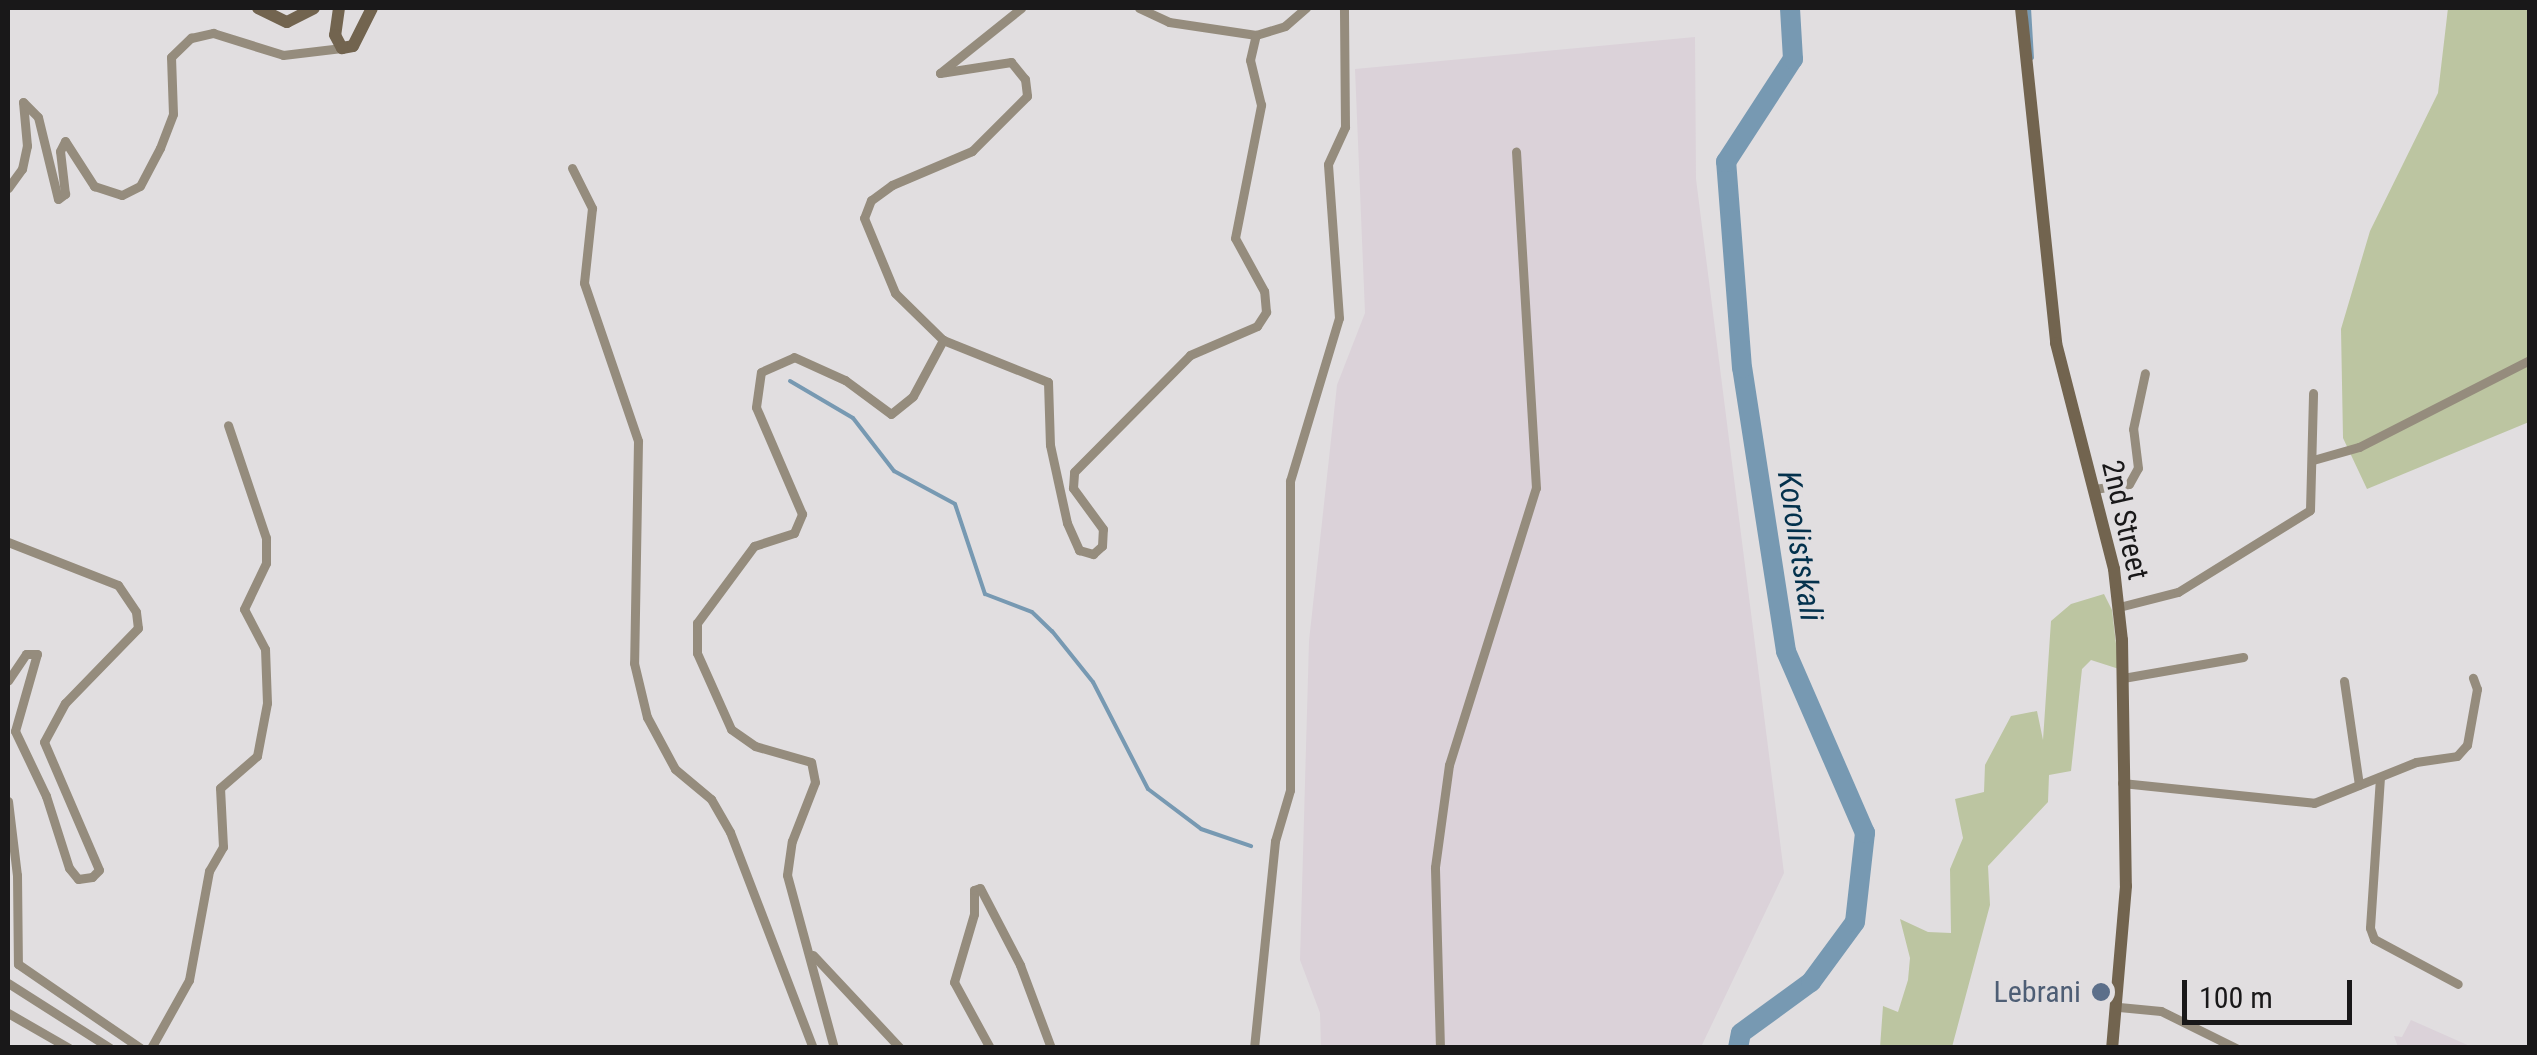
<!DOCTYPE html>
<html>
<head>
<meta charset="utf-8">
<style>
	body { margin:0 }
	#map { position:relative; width:2537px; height:1055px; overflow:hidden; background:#e1dee0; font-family:"Roboto Condensed",sans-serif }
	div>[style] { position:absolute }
	.built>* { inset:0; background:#dbd2d9 }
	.green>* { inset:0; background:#bcc5a1 }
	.stream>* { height:4px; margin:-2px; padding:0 2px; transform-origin:2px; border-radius:2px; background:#7799b2 }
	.river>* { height:20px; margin:-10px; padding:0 10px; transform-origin:10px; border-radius:10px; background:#7799b2 }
	.street>* { height:9px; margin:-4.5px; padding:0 4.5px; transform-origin:4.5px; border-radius:4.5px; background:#958c7d }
	.secondary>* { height:12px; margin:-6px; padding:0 6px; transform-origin:6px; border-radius:6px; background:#72644f }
	.dots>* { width:28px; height:28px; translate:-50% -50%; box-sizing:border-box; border:5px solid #e1dee0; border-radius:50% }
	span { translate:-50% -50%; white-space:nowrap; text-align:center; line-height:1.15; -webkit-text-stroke:8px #e1dee0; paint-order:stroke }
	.street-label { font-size:30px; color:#191819 }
	.service-label { font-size:30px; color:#4e5e75 }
	.right { translate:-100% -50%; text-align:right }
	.water-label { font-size:32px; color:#03314c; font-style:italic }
	.frame { position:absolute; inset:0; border:10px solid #191819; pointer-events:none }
	.scale { position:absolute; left:2182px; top:980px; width:170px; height:45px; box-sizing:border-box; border:5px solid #191819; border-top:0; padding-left:12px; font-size:30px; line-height:35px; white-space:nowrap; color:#191819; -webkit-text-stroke:8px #e1dee0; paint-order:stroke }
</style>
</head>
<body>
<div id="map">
	<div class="built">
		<div style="clip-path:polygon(1695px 37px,1696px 179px,1784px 873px,1701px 1047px,1321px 1047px,1320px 1013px,1300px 960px,1309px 641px,1337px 385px,1365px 313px,1355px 69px)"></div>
		<div style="clip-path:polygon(2411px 1020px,2472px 1047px,2398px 1047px,2394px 1036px,2402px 1037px)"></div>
	</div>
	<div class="green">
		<div style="clip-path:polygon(2448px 8px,2529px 8px,2529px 422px,2367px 489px,2343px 438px,2341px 329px,2370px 231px,2438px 93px)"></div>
		<div style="clip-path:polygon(2104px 594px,2112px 610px,2119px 669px,2091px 660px,2082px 669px,2071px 771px,2049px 775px,2048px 802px,1988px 866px,1990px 905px,1952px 1047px,1880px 1048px,1883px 1006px,1898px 1012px,1908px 980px,1910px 958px,1900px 919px,1928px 932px,1951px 933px,1950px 869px,1963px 838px,1955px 799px,1984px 792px,1985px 765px,2011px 716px,2037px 711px,2043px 740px,2051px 621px,2071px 604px)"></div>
	</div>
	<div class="stream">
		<div style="left:2029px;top:8px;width:50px;rotate:86.6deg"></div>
		<div style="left:790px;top:381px;width:73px;rotate:30.4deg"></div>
		<div style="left:853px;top:418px;width:67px;rotate:52.3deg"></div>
		<div style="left:894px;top:471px;width:69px;rotate:28.4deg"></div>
		<div style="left:955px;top:504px;width:95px;rotate:71.6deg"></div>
		<div style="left:985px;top:594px;width:50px;rotate:21deg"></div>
		<div style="left:1032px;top:612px;width:28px;rotate:44deg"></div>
		<div style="left:1052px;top:631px;width:65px;rotate:51.2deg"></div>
		<div style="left:1093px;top:682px;width:120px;rotate:62.8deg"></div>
		<div style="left:1148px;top:789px;width:66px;rotate:37deg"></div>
		<div style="left:1201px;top:829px;width:53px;rotate:18.8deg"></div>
	</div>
	<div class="river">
		<div style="left:1738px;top:1048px;width:15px;rotate:-79deg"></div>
		<div style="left:1741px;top:1033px;width:87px;rotate:-36.1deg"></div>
		<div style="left:1811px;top:982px;width:74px;rotate:-53.7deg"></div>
		<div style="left:1855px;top:922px;width:90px;rotate:-83.6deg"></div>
		<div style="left:1865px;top:833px;width:198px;rotate:-113.5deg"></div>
		<div style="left:1786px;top:651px;width:286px;rotate:-98.8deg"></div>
		<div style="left:1742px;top:368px;width:207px;rotate:-94.4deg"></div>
		<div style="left:1726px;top:162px;width:123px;rotate:-57deg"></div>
		<div style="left:1793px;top:59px;width:51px;rotate:-93.4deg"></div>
	</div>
	<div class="street">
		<div style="left:1139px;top:8px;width:33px;rotate:25deg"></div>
		<div style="left:1169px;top:22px;width:88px;rotate:8.5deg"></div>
		<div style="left:1256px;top:35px;width:30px;rotate:-17deg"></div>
		<div style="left:1285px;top:26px;width:28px;rotate:-41deg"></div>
		<div style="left:940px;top:73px;width:72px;rotate:-8.8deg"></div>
		<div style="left:1011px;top:62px;width:22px;rotate:51deg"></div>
		<div style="left:1025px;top:79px;width:17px;rotate:83deg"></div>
		<div style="left:1027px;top:96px;width:78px;rotate:135deg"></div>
		<div style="left:972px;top:151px;width:87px;rotate:157deg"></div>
		<div style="left:892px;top:185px;width:26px;rotate:144deg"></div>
		<div style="left:871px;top:200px;width:19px;rotate:111deg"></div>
		<div style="left:864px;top:218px;width:81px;rotate:67.5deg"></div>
		<div style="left:895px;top:293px;width:67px;rotate:44.4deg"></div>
		<div style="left:943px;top:340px;width:113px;rotate:21.8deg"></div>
		<div style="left:1048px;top:382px;width:63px;rotate:88.2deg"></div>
		<div style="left:1050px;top:445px;width:80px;rotate:77.7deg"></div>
		<div style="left:1067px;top:523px;width:30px;rotate:66deg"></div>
		<div style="left:1079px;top:550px;width:15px;rotate:16deg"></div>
		<div style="left:1093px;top:554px;width:12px;rotate:-42deg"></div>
		<div style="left:1102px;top:546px;width:17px;rotate:-87deg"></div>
		<div style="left:1103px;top:529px;width:51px;rotate:-126.2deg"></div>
		<div style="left:1073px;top:488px;width:16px;rotate:-86deg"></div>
		<div style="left:1074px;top:472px;width:165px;rotate:-45.2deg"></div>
		<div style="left:1190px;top:355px;width:73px;rotate:-23.4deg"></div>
		<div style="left:1257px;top:326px;width:17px;rotate:-57deg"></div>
		<div style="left:1266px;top:312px;width:21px;rotate:-95deg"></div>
		<div style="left:1264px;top:291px;width:60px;rotate:-118.7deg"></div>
		<div style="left:1235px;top:238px;width:136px;rotate:-78.9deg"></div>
		<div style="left:1261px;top:105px;width:46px;rotate:-103.7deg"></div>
		<div style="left:1250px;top:60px;width:26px;rotate:-77deg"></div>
		<div style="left:940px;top:73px;width:104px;rotate:-38.7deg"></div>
		<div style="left:572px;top:168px;width:45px;rotate:63.4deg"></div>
		<div style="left:592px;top:208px;width:75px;rotate:96.1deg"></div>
		<div style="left:584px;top:283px;width:167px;rotate:71.1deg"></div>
		<div style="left:638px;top:441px;width:222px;rotate:91deg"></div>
		<div style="left:634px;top:663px;width:56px;rotate:76.5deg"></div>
		<div style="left:647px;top:717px;width:59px;rotate:61.7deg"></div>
		<div style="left:675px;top:769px;width:47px;rotate:39.8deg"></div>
		<div style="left:711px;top:799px;width:38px;rotate:60deg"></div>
		<div style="left:730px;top:832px;width:231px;rotate:69deg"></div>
		<div style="left:8px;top:188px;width:24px;rotate:-54deg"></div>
		<div style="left:22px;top:169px;width:24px;rotate:-78deg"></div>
		<div style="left:27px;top:146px;width:44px;rotate:-95.2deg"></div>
		<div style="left:23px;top:102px;width:21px;rotate:45deg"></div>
		<div style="left:38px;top:117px;width:84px;rotate:76.3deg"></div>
		<div style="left:58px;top:199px;width:9px;rotate:-36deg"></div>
		<div style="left:65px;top:194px;width:43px;rotate:-96.6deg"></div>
		<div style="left:60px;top:151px;width:11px;rotate:-63deg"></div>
		<div style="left:65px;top:141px;width:54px;rotate:57.2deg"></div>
		<div style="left:94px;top:186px;width:29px;rotate:18deg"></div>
		<div style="left:122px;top:195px;width:20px;rotate:-27deg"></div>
		<div style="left:140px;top:186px;width:43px;rotate:-62.2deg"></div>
		<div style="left:160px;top:148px;width:36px;rotate:-69deg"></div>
		<div style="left:173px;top:114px;width:57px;rotate:-92deg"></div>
		<div style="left:171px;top:57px;width:28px;rotate:-44deg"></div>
		<div style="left:191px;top:38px;width:23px;rotate:-13deg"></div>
		<div style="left:213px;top:33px;width:73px;rotate:17.4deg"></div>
		<div style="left:283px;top:55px;width:59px;rotate:-6.8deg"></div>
		<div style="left:2313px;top:460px;width:48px;rotate:-15.8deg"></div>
		<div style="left:2359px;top:447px;width:192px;rotate:-27deg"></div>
		<div style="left:2094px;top:489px;width:35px;rotate:-8deg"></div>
		<div style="left:2129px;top:484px;width:18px;rotate:-61deg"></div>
		<div style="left:2138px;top:468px;width:39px;rotate:-97deg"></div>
		<div style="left:2133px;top:429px;width:57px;rotate:-77.9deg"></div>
		<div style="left:8px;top:542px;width:118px;rotate:21.4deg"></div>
		<div style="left:118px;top:585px;width:32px;rotate:56deg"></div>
		<div style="left:136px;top:612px;width:16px;rotate:83deg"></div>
		<div style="left:138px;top:628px;width:105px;rotate:134.2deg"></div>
		<div style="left:65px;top:703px;width:44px;rotate:118.3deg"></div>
		<div style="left:44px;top:742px;width:139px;rotate:66.7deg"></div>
		<div style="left:99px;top:870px;width:10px;rotate:135deg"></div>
		<div style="left:92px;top:877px;width:14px;rotate:172deg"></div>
		<div style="left:78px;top:879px;width:14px;rotate:-129deg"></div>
		<div style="left:69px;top:868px;width:76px;rotate:-107.7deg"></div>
		<div style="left:46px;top:796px;width:72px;rotate:-115.5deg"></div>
		<div style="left:15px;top:731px;width:80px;rotate:-74.1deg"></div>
		<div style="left:37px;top:654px;width:11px;rotate:180deg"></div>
		<div style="left:26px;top:654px;width:32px;rotate:124deg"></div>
		<div style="left:2119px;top:607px;width:61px;rotate:-14.3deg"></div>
		<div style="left:2178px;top:592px;width:155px;rotate:-31.8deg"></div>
		<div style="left:2310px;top:510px;width:117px;rotate:-88.5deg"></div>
		<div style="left:2123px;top:678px;width:122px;rotate:-9.9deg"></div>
		<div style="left:2344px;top:681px;width:105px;rotate:81.8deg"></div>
		<div style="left:2380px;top:777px;width:151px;rotate:93.8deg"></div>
		<div style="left:2370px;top:928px;width:12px;rotate:70deg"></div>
		<div style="left:2374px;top:939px;width:95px;rotate:28.2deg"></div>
		<div style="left:2122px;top:783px;width:193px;rotate:5.9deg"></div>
		<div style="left:2314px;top:803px;width:110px;rotate:-21.9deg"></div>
		<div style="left:2416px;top:762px;width:41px;rotate:-8.3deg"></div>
		<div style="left:2457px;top:756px;width:15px;rotate:-48deg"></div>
		<div style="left:2467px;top:745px;width:57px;rotate:-79.9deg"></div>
		<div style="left:2477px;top:689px;width:12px;rotate:-110deg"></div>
		<div style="left:8px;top:801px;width:75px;rotate:83.1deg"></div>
		<div style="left:17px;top:875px;width:89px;rotate:89.4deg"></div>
		<div style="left:18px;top:964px;width:148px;rotate:34.5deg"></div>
		<div style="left:813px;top:955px;width:127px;rotate:46.9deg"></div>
		<div style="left:8px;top:983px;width:121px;rotate:32.5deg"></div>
		<div style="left:2119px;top:1007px;width:42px;rotate:5.4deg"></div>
		<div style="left:2161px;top:1011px;width:84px;rotate:26.3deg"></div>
		<div style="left:8px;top:1013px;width:70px;rotate:29.8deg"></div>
		<div style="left:151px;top:1048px;width:78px;rotate:-60.8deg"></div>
		<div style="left:189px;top:980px;width:111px;rotate:-79.6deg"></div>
		<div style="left:209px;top:871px;width:28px;rotate:-60deg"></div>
		<div style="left:223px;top:847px;width:59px;rotate:-92.9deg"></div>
		<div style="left:220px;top:788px;width:49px;rotate:-40.9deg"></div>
		<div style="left:257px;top:756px;width:54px;rotate:-79.3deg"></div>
		<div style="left:267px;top:703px;width:54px;rotate:-92.1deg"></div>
		<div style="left:265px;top:649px;width:45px;rotate:-117.7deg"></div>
		<div style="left:244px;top:609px;width:51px;rotate:-64.4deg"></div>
		<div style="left:266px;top:563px;width:25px;rotate:-90deg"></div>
		<div style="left:266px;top:538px;width:119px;rotate:-108.6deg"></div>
		<div style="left:834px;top:1048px;width:179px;rotate:-105.2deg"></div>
		<div style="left:787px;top:875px;width:34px;rotate:-82deg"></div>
		<div style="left:792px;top:841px;width:63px;rotate:-68.7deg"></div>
		<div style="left:815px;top:782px;width:20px;rotate:-101deg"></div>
		<div style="left:811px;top:762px;width:58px;rotate:-164.1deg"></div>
		<div style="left:755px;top:746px;width:29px;rotate:-145deg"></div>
		<div style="left:731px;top:729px;width:83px;rotate:-114.1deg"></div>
		<div style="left:697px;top:653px;width:30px;rotate:-90deg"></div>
		<div style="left:697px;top:623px;width:96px;rotate:-53.5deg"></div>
		<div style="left:754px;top:546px;width:42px;rotate:-18deg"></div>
		<div style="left:794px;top:533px;width:21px;rotate:-67deg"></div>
		<div style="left:802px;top:514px;width:116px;rotate:-113.3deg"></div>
		<div style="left:756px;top:407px;width:35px;rotate:-82deg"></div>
		<div style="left:761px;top:372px;width:36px;rotate:-24deg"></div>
		<div style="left:794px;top:357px;width:56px;rotate:24.3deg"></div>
		<div style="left:845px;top:380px;width:57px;rotate:36.5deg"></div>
		<div style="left:891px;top:414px;width:28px;rotate:-39deg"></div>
		<div style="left:913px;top:396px;width:64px;rotate:-61.8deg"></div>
		<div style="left:990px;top:1048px;width:75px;rotate:-118.6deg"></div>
		<div style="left:954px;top:982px;width:71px;rotate:-73.6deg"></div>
		<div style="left:974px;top:914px;width:24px;rotate:-90deg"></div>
		<div style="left:974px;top:890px;width:6px;rotate:-18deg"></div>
		<div style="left:980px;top:888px;width:87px;rotate:62.5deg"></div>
		<div style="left:1020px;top:965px;width:89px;rotate:69.5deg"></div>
		<div style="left:1254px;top:1048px;width:208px;rotate:-84.2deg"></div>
		<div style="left:1275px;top:841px;width:53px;rotate:-73.6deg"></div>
		<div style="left:1290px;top:790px;width:309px;rotate:-90deg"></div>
		<div style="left:1290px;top:481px;width:170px;rotate:-73.3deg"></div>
		<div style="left:1339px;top:318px;width:154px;rotate:-94.1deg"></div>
		<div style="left:1328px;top:164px;width:41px;rotate:-65.3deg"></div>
		<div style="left:1345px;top:127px;width:119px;rotate:-90.5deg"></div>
		<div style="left:1440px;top:1048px;width:181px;rotate:-91.6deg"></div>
		<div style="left:1435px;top:867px;width:103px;rotate:-82.2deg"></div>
		<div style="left:1449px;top:765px;width:290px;rotate:-72.6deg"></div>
		<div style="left:1536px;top:488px;width:337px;rotate:-93.4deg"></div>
	</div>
	<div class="secondary">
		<div style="left:258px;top:8px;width:32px;rotate:26deg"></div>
		<div style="left:287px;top:22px;width:30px;rotate:-27deg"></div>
		<div style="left:339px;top:8px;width:27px;rotate:98deg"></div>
		<div style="left:335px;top:35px;width:15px;rotate:62deg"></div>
		<div style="left:342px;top:48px;width:11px;rotate:-10deg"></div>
		<div style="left:353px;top:46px;width:42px;rotate:-63.4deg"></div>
		<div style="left:2021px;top:8px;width:337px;rotate:84deg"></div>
		<div style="left:2056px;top:343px;width:233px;rotate:75.6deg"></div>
		<div style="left:2114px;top:569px;width:71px;rotate:83.6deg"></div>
		<div style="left:2122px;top:640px;width:246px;rotate:89.1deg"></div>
		<div style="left:2126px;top:886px;width:163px;rotate:94.9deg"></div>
	</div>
	<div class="dots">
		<div style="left:2101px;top:992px;background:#5c6f8a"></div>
	</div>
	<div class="street-label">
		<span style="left:2125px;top:520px;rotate:77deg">2nd Street</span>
	</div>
	<div class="service-label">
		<span class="right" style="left:2081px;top:992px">Lebrani</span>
	</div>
	<div class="water-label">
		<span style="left:1800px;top:546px;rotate:81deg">Korolistskali</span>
	</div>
	<div class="frame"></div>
	<div class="scale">100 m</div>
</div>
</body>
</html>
